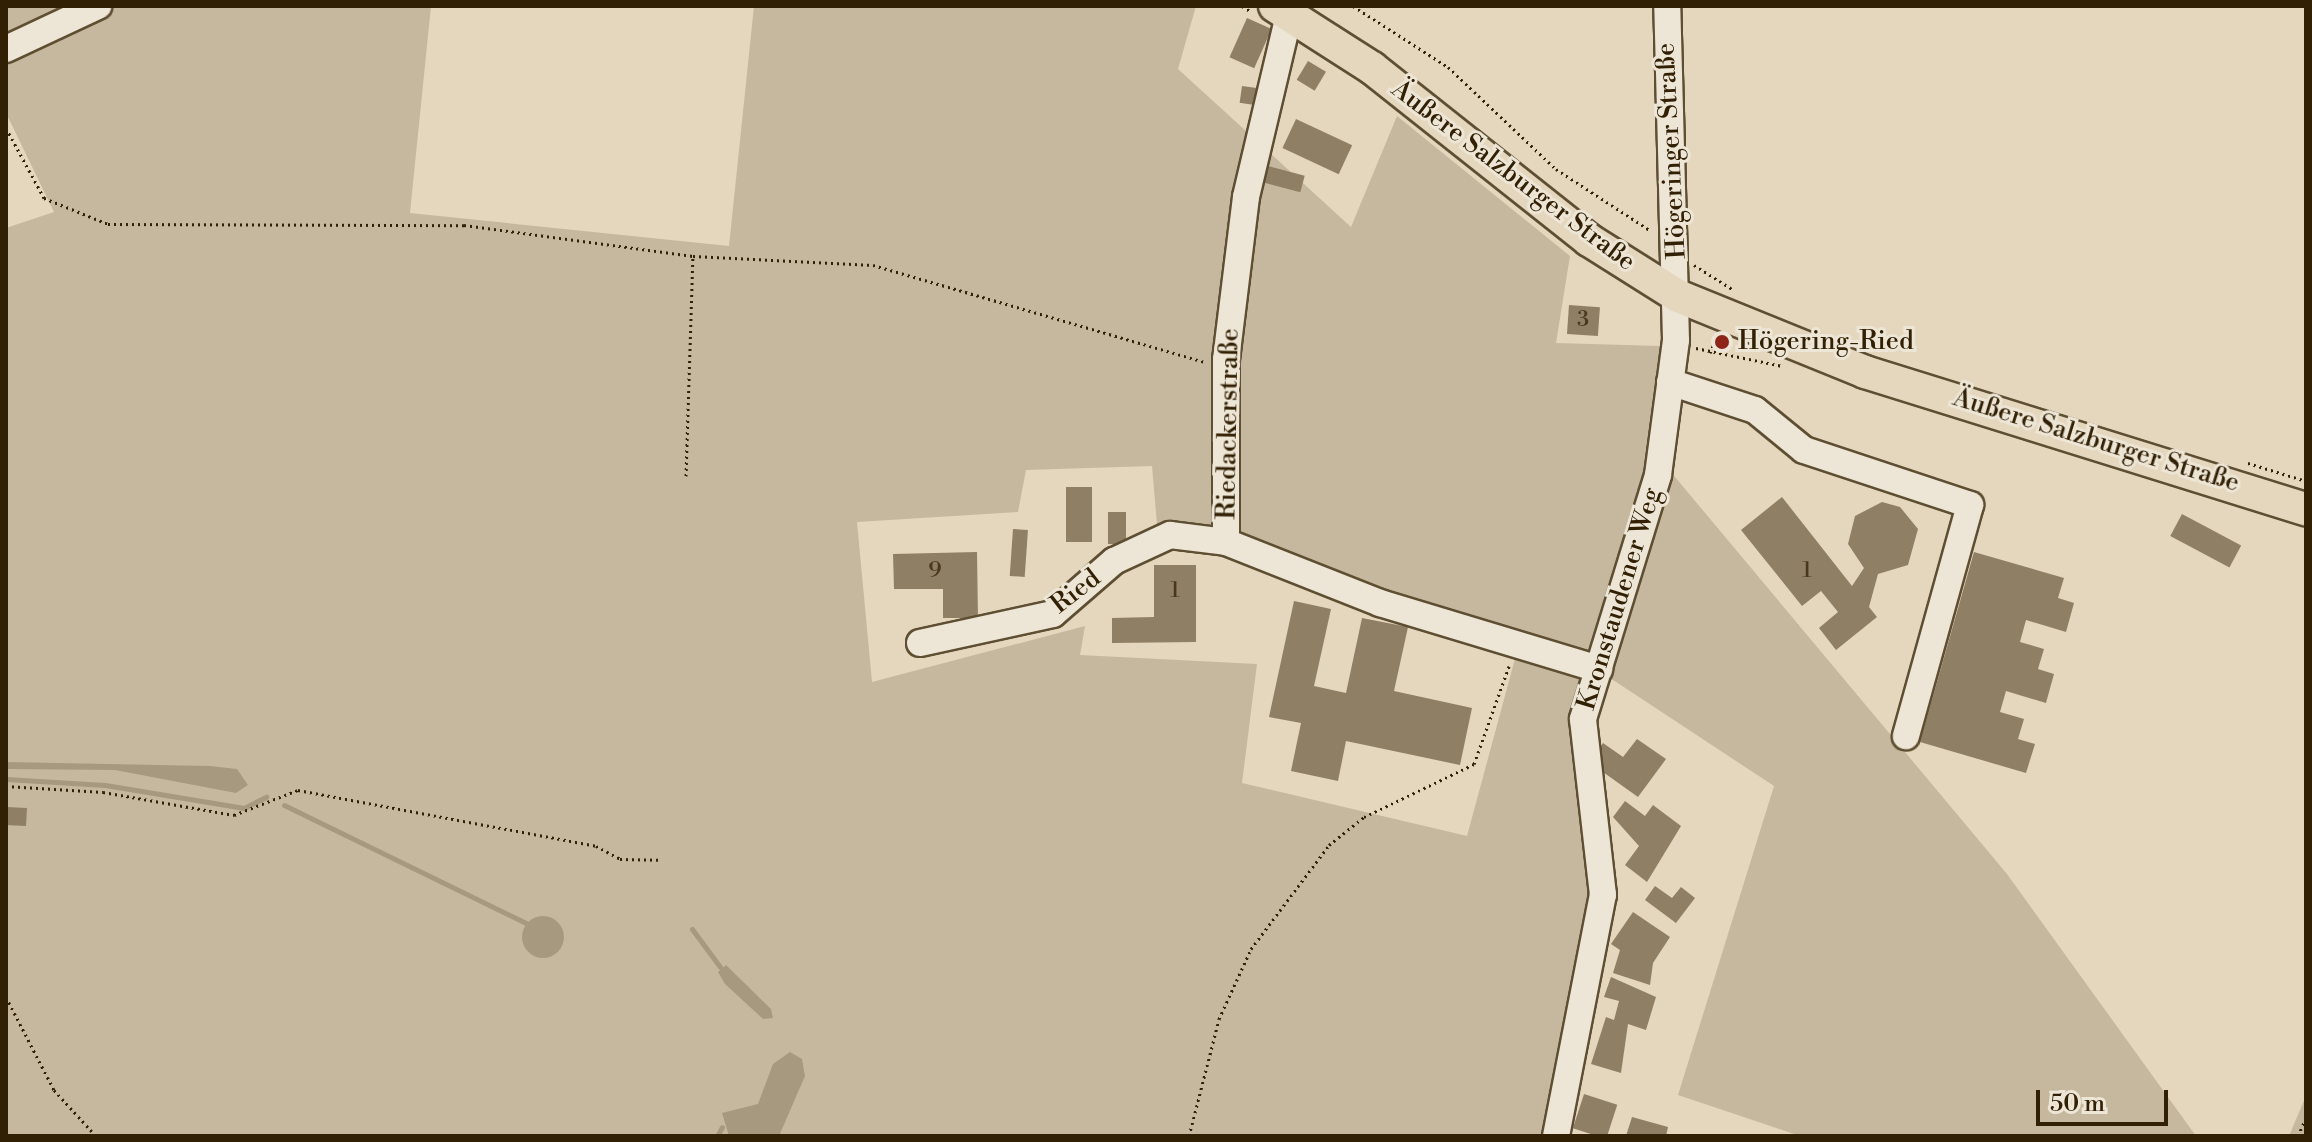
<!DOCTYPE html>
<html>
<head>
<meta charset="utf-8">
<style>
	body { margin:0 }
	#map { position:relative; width:2312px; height:1142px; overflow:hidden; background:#e4d7be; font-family:"Libre Bodoni",serif }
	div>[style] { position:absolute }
	.green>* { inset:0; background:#c6b89e }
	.water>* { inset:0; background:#a7997f }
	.round { border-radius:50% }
	.stream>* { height:5px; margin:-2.5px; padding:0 2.5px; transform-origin:2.5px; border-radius:2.5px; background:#a7997f }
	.building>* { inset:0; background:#8f7f65; transform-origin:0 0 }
	.path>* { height:3px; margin-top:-1.5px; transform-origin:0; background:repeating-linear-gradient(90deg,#322004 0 2px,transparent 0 6px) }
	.roads { filter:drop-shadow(2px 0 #5e4e32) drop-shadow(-2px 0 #5e4e32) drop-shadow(0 2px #5e4e32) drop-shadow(0 -2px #5e4e32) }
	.minor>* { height:26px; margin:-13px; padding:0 13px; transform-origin:13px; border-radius:13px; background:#ede5d5 }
	.major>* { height:32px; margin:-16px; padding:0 16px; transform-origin:16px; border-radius:16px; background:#e4d7be }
	.dots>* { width:22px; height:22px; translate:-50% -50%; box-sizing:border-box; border:4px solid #ede5d5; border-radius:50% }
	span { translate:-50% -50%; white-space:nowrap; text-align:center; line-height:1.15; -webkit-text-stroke:6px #ede5d5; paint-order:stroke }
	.number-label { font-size:22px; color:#49381c }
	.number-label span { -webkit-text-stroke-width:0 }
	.street-label { font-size:26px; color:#322004 }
	.poi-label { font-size:26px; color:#322004 }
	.left { translate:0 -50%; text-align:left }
	.frame { position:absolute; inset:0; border:8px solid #322004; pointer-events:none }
	.scale { position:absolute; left:2036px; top:1090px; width:132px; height:36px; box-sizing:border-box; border:4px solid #322004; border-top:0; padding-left:10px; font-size:24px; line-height:28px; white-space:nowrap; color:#322004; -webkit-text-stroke:6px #ede5d5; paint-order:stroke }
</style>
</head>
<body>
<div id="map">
	<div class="green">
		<div style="clip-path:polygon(6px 6px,81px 6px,6px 39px)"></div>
		<div style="clip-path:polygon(evenodd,112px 6px,431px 6px,410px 213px,729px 246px,754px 6px,1196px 6px,1178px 69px,1351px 227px,1397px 116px,1570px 256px,1556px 343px,1660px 346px,1680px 409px,1670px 471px,2007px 874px,2196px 1136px,1800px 1136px,1678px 1095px,1774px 786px,1604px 674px,1583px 748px,1605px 834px,1561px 1136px,6px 1136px,6px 228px,54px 212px,6px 113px,6px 56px,112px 6px,1152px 466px,1158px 536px,1516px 655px,1467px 836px,1242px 783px,1257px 664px,1080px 655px,1085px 626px,872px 682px,857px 522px,1018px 512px,1026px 470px,1152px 466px)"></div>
		<div style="clip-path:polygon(2306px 1096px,2306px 1136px,2289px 1136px)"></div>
	</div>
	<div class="water">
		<div style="clip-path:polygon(6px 762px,210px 766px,237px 769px,248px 785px,236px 793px,115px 770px,6px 769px)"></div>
		<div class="round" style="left:522px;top:916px;width:42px;height:42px"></div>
		<div style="clip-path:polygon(726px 965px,771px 1009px,773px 1018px,763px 1019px,725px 984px,718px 972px)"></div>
		<div style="clip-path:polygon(790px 1052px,802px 1059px,805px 1076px,779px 1136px,729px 1136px,722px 1113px,758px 1104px,773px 1064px)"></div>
	</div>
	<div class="stream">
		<div style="left:6px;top:779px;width:99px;rotate:3.5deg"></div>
		<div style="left:105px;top:785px;width:141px;rotate:9.4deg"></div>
		<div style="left:244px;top:808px;width:25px;rotate:-27deg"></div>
		<div style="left:284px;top:805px;width:271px;rotate:26deg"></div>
		<div style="left:692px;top:929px;width:47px;rotate:53.6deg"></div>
		<div style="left:717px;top:1136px;width:10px;rotate:-61deg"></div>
	</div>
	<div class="building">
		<div style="left:1247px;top:18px;width:27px;height:43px;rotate:24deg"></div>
		<div style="left:1308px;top:61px;width:21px;height:22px;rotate:31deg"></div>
		<div style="left:1242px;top:86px;width:15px;height:17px;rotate:8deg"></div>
		<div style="left:1296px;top:119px;width:62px;height:32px;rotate:25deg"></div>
		<div style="left:1268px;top:166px;width:38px;height:17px;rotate:15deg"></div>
		<div style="left:1569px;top:305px;width:31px;height:29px;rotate:4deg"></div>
		<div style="left:1066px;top:487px;width:26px;height:55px"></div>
		<div style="clip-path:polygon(1782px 497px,1852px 586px,1864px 568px,1848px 544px,1855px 516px,1882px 502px,1900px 507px,1918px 529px,1908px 565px,1878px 574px,1869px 607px,1877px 617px,1836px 650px,1819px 628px,1838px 612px,1821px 591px,1802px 606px,1741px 530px)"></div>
		<div style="left:1108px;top:512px;width:18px;height:32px"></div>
		<div style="left:2182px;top:514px;width:67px;height:25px;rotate:28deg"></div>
		<div style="left:1013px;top:529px;width:15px;height:47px;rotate:4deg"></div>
		<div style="clip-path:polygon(977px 552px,978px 618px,943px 618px,943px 589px,894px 589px,893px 554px)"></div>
		<div style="clip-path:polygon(1974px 552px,2064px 578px,2058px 598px,2074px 603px,2066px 632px,2026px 620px,2020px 642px,2044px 649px,2038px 669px,2054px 674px,2046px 703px,2006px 691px,2000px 712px,2024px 719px,2018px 739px,2035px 744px,2026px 773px,1920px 742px)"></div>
		<div style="clip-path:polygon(1154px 565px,1196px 565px,1196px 642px,1112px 643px,1112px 618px,1154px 617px)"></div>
		<div style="clip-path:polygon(1294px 601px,1331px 609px,1314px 686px,1346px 693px,1362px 618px,1408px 627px,1394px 691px,1472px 708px,1460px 765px,1346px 741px,1338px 781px,1291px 771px,1301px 723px,1269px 717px)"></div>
		<div style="clip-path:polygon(1637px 739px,1666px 759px,1638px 797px,1589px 762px,1603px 743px,1623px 757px)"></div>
		<div style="clip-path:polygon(1625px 801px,1645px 816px,1653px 805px,1681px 826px,1647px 882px,1625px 865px,1639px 846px,1613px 817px)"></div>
		<div style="left:6px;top:807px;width:21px;height:18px;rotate:3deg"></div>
		<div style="clip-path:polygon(1655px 886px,1672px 898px,1681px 887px,1695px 898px,1676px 923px,1645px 900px)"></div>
		<div style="clip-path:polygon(1633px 912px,1670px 937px,1653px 963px,1650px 985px,1613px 973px,1620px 950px,1611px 944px)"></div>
		<div style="clip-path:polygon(1611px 977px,1656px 997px,1646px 1030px,1628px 1024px,1621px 1073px,1591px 1064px,1606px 1017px,1614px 1020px,1619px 1001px,1604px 997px)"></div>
		<div style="left:1584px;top:1094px;width:35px;height:36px;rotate:18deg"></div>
		<div style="clip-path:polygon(1632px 1117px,1668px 1127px,1666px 1136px,1626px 1136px)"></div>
	</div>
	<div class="path">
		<div style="left:1242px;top:6px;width:9px;rotate:32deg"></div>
		<div style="left:1353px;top:6px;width:113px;rotate:32.7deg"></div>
		<div style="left:1448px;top:67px;width:149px;rotate:43.4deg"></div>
		<div style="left:1556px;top:169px;width:113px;rotate:33.1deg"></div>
		<div style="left:6px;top:128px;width:80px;rotate:61.5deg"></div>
		<div style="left:44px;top:198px;width:69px;rotate:22.1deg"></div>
		<div style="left:108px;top:224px;width:356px;rotate:0.2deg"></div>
		<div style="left:464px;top:225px;width:231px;rotate:7.7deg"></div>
		<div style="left:693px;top:256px;width:180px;rotate:2.9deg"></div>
		<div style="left:873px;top:265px;width:346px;rotate:16.3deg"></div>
		<div style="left:1694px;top:265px;width:45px;rotate:32.3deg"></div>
		<div style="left:1696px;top:348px;width:88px;rotate:11.8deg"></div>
		<div style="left:1710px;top:353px;width:15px;rotate:-67deg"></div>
		<div style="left:2248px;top:463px;width:61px;rotate:17.2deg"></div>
		<div style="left:686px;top:476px;width:220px;rotate:-88.2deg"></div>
		<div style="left:6px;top:786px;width:97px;rotate:3.5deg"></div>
		<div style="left:103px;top:792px;width:133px;rotate:10deg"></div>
		<div style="left:234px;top:815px;width:69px;rotate:-21.3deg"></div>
		<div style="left:298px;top:790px;width:303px;rotate:10.6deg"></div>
		<div style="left:596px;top:846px;width:27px;rotate:28deg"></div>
		<div style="left:620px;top:859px;width:39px;rotate:1deg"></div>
		<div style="left:6px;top:997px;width:105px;rotate:62.7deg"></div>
		<div style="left:54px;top:1090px;width:62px;rotate:47.6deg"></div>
		<div style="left:1189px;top:1136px;width:121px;rotate:-75.6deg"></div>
		<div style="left:1219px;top:1019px;width:77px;rotate:-65.4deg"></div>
		<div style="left:1251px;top:949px;width:130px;rotate:-53.1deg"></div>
		<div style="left:1329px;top:845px;width:45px;rotate:-38.7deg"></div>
		<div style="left:1364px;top:817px;width:122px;rotate:-25.7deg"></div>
		<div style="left:1474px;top:764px;width:104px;rotate:-70.3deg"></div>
		<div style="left:2298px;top:1136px;width:20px;rotate:-66deg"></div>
	</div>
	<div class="roads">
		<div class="minor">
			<div style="left:1289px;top:15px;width:187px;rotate:103.3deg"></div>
			<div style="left:1246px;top:197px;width:163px;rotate:97deg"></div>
			<div style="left:1226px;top:359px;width:183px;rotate:90deg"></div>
			<div style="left:1226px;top:542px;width:166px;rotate:21.6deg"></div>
			<div style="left:1380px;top:603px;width:229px;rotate:16.8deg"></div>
			<div style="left:6px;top:49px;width:102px;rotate:-25.1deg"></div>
			<div style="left:1670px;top:382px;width:89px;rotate:18.2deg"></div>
			<div style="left:1755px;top:410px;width:63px;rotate:39.2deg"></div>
			<div style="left:1804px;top:450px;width:175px;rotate:18.3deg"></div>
			<div style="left:1970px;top:505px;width:240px;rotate:105.5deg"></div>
			<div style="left:920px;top:643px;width:136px;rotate:-12.3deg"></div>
			<div style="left:1053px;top:614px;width:81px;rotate:-41deg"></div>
			<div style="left:1114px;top:561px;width:62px;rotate:-24.9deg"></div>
			<div style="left:1170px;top:535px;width:56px;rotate:7.1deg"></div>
			<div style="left:1556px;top:1136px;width:246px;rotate:-79deg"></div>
			<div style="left:1603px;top:895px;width:177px;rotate:-96.5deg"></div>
			<div style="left:1583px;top:719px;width:255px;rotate:-72.9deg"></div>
			<div style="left:1658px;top:475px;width:136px;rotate:-82.4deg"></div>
			<div style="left:1676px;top:340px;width:334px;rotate:-91.5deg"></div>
		</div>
		<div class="major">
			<div style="left:1275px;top:6px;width:115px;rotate:32.6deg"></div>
			<div style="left:1372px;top:68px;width:277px;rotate:38.4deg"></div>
			<div style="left:1589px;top:240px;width:105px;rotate:32.2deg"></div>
			<div style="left:1678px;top:296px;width:202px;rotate:22.1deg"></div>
			<div style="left:1865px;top:372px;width:462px;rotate:17.3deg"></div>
		</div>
	</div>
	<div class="dots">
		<div style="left:1722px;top:342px;background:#8f2418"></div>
	</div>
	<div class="number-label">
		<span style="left:1583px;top:320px">3</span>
		<span style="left:935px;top:571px">9</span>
		<span style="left:1807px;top:571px">1</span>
		<span style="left:1175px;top:591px">1</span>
	</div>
	<div class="street-label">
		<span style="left:1672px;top:151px;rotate:-93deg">Högeringer Straße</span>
		<span style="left:1513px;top:176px;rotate:37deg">Äußere Salzburger Straße</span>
		<span style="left:1229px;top:424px;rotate:-89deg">Riedackerstraße</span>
		<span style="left:2096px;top:441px;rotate:17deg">Äußere Salzburger Straße</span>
		<span style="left:1076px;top:592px;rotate:-38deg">Ried</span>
		<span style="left:1620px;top:599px;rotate:-73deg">Kronstaudener Weg</span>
	</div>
	<div class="poi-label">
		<span class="left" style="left:1738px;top:342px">Högering-Ried</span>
	</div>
	<div class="frame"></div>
	<div class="scale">50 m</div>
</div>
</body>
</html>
